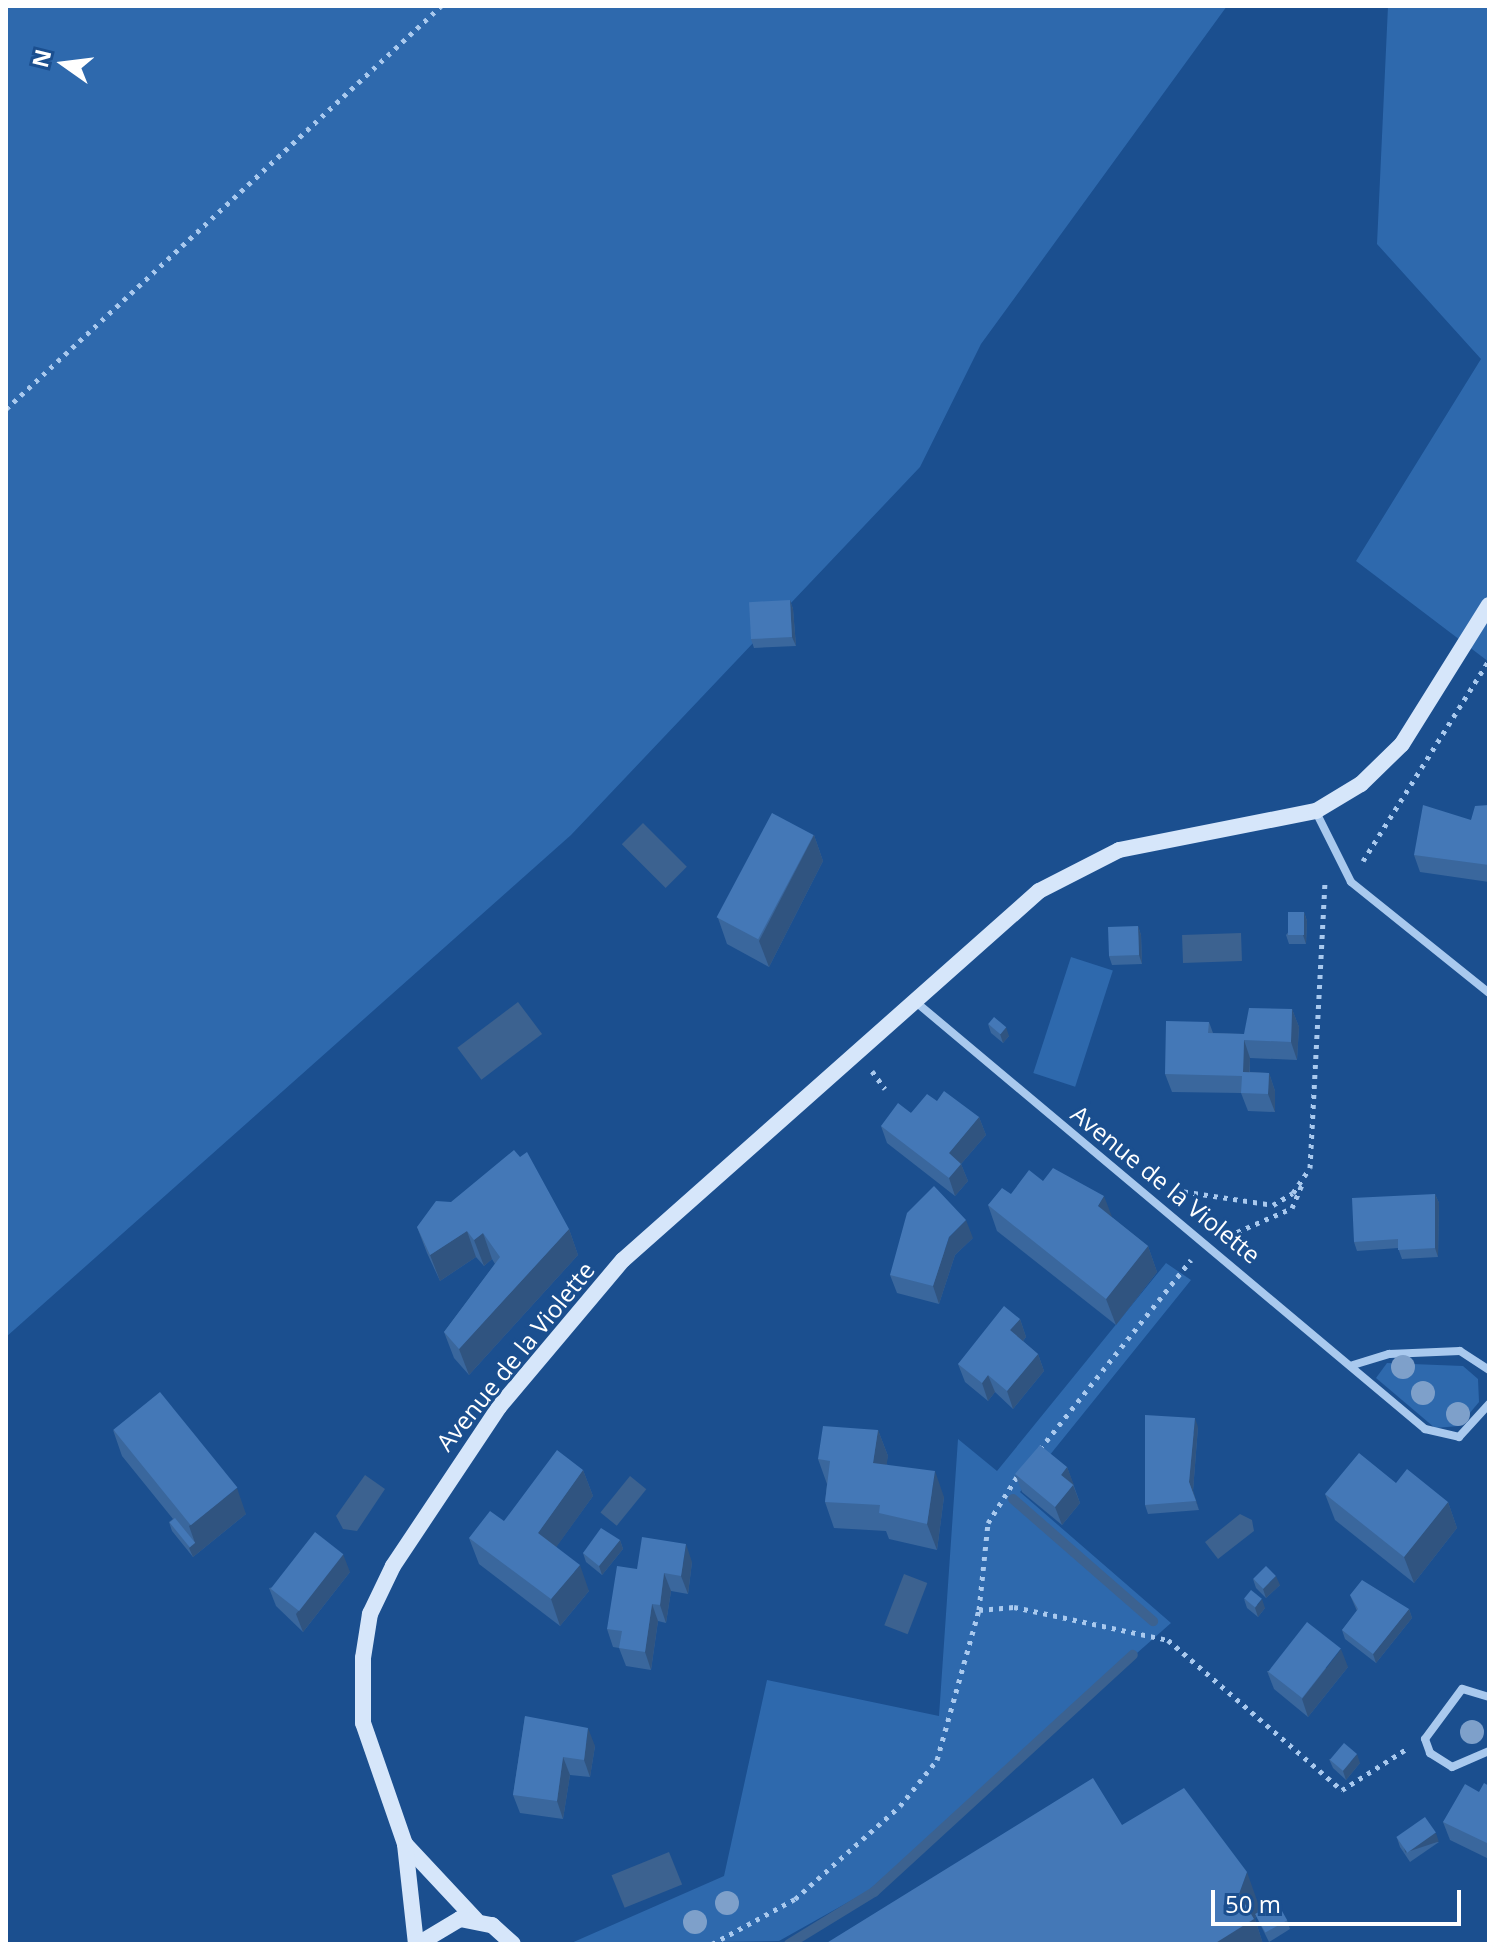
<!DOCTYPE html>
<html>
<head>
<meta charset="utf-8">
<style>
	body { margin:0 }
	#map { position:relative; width:1495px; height:1950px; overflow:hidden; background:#1b4f8f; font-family:"Open Sans",sans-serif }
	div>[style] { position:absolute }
	.green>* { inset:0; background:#2e69ad; transform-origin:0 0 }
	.water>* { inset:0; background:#3c6290; transform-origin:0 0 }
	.stream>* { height:10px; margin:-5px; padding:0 5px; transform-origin:5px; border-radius:5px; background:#3c6290 }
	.path>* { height:5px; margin-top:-2.5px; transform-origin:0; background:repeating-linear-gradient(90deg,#a9c9ee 0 4px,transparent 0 10px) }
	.street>* { height:8px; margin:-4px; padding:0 4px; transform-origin:4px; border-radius:4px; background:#a9c9ee }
	.secondary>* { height:16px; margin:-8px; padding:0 8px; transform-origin:8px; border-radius:8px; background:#d6e6fa }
	.trees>* { width:24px; height:24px; margin:-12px; border-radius:50%; background:#7ea0ca }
	.wall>* { inset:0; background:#3a679d }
	.shaded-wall>* { inset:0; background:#305480; transform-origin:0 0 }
	.building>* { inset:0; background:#4478b7; transform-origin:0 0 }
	span { translate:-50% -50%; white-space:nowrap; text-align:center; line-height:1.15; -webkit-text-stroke:6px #1b4f8f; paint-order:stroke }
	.street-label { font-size:24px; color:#fff }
	.frame { position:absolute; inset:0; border:8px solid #fff; pointer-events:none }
	.north { position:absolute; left:24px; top:24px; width:80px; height:80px; -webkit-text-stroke:6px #1b4f8f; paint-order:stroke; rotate:284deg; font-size:22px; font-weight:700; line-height:32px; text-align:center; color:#fff }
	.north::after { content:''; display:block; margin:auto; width:28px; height:36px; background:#fff; clip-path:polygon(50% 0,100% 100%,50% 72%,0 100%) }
	.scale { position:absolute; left:1211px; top:1890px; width:250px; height:36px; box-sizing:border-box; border:4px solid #fff; border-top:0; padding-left:10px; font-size:24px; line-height:28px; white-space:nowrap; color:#fff; -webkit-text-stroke:6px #1b4f8f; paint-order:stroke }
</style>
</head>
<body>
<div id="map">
	<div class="green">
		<div style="clip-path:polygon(6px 6px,1227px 6px,981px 344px,920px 467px,571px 835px,6px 1337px)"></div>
		<div style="clip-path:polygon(1388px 6px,1489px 6px,1489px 662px,1356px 561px,1481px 359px,1377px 244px)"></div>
		<div style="left:1071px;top:957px;width:44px;height:122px;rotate:18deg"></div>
		<div style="clip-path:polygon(1166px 1263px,1191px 1280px,1020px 1492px,1171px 1623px,868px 1891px,779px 1941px,569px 1944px,724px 1876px,767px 1680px,939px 1716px,958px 1439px,997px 1471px)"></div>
		<div style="clip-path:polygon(1387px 1363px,1463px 1366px,1478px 1379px,1479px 1402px,1459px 1426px,1435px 1428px,1376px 1378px)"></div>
	</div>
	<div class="water">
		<div style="left:643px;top:823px;width:62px;height:30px;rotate:45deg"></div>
		<div style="left:1241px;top:933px;width:28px;height:59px;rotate:88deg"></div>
		<div style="left:518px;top:1002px;width:40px;height:76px;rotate:53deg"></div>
		<div style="clip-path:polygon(365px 1475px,385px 1489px,357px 1531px,343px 1529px,336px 1516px)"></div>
		<div style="left:630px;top:1476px;width:21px;height:47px;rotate:39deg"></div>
		<div style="clip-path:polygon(1240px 1514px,1252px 1520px,1254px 1531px,1218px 1559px,1205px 1542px)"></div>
		<div style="left:904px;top:1574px;width:25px;height:55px;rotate:21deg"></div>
		<div style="left:669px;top:1852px;width:35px;height:62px;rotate:68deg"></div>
	</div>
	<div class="stream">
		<div style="left:1013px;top:1499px;width:186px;rotate:41.1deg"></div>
		<div style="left:789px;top:1944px;width:100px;rotate:-31.5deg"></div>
		<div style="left:874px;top:1892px;width:351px;rotate:-42.5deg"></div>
	</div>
	<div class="path">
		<div style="left:6px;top:409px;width:593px;rotate:-42.81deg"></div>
		<div style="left:1363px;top:861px;width:237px;rotate:-57.9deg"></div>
		<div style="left:872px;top:1071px;width:22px;rotate:54deg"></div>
		<div style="left:1174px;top:1190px;width:100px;rotate:8.6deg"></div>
		<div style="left:1273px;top:1205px;width:23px;rotate:-31deg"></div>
		<div style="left:1293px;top:1193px;width:30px;rotate:-56deg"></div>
		<div style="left:1310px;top:1168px;width:288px;rotate:-87deg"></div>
		<div style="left:1228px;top:1236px;width:70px;rotate:-23.6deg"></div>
		<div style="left:1292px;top:1208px;width:28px;rotate:-67deg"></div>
		<div style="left:1040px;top:1449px;width:242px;rotate:-51.4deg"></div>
		<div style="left:979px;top:1610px;width:35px;rotate:-5deg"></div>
		<div style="left:1014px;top:1607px;width:157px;rotate:12.1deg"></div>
		<div style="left:1168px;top:1640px;width:230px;rotate:40.8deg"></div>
		<div style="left:1342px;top:1790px;width:78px;rotate:-32.5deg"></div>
		<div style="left:712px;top:1944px;width:94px;rotate:-28.5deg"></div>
		<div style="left:795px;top:1899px;width:140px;rotate:-41.5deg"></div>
		<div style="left:900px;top:1806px;width:59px;rotate:-51.2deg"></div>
		<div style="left:937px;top:1760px;width:156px;rotate:-74.4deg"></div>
		<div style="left:979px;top:1610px;width:87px;rotate:-84.1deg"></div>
		<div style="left:988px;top:1523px;width:60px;rotate:-57.9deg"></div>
	</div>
	<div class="street">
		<div style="left:1316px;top:812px;width:78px;rotate:63.4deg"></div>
		<div style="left:1351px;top:882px;width:177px;rotate:38.8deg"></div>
		<div style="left:917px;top:1003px;width:663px;rotate:39.98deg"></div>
		<div style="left:1425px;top:1429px;width:35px;rotate:13deg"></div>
		<div style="left:1459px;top:1437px;width:45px;rotate:-47.7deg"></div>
		<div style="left:1353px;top:1365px;width:38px;rotate:-17deg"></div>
		<div style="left:1389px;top:1354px;width:71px;rotate:-2.4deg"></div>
		<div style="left:1460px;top:1351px;width:35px;rotate:33deg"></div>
		<div style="left:1489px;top:1697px;width:28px;rotate:-163deg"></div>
		<div style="left:1462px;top:1689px;width:62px;rotate:126.5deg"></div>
		<div style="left:1425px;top:1739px;width:15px;rotate:70deg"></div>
		<div style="left:1430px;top:1753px;width:26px;rotate:32deg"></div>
		<div style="left:1452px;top:1767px;width:40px;rotate:-23.4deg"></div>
	</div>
	<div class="secondary">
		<div style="left:405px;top:1844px;width:104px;rotate:46.9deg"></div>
		<div style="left:416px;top:1944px;width:101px;rotate:-96.3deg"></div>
		<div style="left:405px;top:1844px;width:128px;rotate:-109.1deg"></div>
		<div style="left:363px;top:1723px;width:65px;rotate:-90deg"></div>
		<div style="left:363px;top:1658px;width:45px;rotate:-81deg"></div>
		<div style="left:370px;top:1614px;width:53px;rotate:-64.4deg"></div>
		<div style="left:393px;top:1566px;width:191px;rotate:-56.3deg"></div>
		<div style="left:499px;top:1407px;width:192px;rotate:-49.9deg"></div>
		<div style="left:623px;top:1260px;width:556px;rotate:-41.57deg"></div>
		<div style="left:1039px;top:891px;width:90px;rotate:-27.1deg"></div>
		<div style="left:1119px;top:850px;width:201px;rotate:-11.2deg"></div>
		<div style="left:1316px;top:811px;width:52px;rotate:-31deg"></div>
		<div style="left:1361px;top:784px;width:57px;rotate:-44.3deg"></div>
		<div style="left:1402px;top:744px;width:164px;rotate:-58deg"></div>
		<div style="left:418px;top:1944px;width:49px;rotate:-30.8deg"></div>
		<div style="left:460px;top:1919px;width:33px;rotate:11deg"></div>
		<div style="left:492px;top:1925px;width:28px;rotate:42deg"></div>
	</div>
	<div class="trees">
		<div style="left:1403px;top:1367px"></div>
		<div style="left:1423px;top:1393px"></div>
		<div style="left:1458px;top:1414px"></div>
		<div style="left:1472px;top:1732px"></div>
		<div style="left:727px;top:1903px"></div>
		<div style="left:695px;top:1922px"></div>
	</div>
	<div class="wall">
		<div style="clip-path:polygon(790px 600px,793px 609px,796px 646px,754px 648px,751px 639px)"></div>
		<div style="clip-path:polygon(1489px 805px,1489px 882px,1420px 872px,1414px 855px,1471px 820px)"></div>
		<div style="clip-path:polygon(814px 835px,823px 861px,769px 967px,727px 944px,718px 918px)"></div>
		<div style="clip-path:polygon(1304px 912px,1307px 921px,1306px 944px,1289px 944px,1286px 935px)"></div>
		<div style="clip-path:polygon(1138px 926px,1141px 935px,1142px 964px,1112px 965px,1109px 956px)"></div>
		<div style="clip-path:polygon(1292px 1009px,1299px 1027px,1297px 1060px,1250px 1058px,1250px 1072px,1269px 1073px,1275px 1091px,1275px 1112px,1248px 1111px,1241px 1093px,1172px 1092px,1165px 1074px,1209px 1022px,1213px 1033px,1244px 1034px)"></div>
		<div style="clip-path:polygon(988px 1024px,1009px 1036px,1003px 1043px,991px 1033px)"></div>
		<div style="clip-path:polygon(937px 1101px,979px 1117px,986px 1135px,961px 1164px,968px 1181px,955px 1196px,887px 1143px,881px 1126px)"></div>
		<div style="clip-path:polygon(1043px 1181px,1113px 1218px,1148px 1246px,1157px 1272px,1116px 1325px,997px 1231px,988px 1205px,1011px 1194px)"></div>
		<div style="clip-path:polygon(1435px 1194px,1439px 1203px,1438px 1257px,1402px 1259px,1398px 1248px,1357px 1251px,1354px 1242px)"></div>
		<div style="clip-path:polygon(451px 1202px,569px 1229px,578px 1255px,469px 1375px,454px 1358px,444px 1332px,495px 1264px,492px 1259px,484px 1266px,476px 1257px,440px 1281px,427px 1253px,417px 1227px)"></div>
		<div style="clip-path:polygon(973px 1238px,955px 1255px,939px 1304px,897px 1293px,890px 1275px)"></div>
		<div style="clip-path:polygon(1020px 1319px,1026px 1337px,1023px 1341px,1038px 1354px,1044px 1371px,1013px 1409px,995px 1392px,988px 1401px,965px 1382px,958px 1364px)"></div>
		<div style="clip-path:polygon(1198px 1427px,1193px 1491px,1199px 1510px,1148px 1514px,1145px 1505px)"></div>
		<div style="clip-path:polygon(113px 1430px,246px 1514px,193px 1557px,172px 1531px,169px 1522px,173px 1519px,122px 1456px)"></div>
		<div style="clip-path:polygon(878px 1430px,888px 1456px,886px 1464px,944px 1497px,937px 1550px,889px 1539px,886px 1531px,834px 1528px,825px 1502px,827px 1484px,818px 1459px)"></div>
		<div style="clip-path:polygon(1067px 1467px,1080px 1503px,1062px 1525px,1022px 1492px,1015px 1474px)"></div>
		<div style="clip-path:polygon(583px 1470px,593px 1496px,556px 1547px,589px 1591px,560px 1626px,479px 1564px,469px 1538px,504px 1521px)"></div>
		<div style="clip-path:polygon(1325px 1494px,1448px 1502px,1457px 1528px,1414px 1583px,1335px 1520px)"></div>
		<div style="clip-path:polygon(620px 1540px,623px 1549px,602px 1575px,586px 1562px,583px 1553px)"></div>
		<div style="clip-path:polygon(692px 1562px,688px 1594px,671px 1591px,666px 1623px,658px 1621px,651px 1670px,626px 1666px,619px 1648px,613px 1647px,607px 1629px,637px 1569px)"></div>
		<div style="clip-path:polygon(350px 1572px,303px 1632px,276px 1606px,269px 1588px)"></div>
		<div style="clip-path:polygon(1253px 1579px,1280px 1585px,1266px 1598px,1256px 1588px)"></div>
		<div style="clip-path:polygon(1350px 1595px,1409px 1609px,1412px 1618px,1376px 1663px,1345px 1639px,1342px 1630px,1357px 1611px)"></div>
		<div style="clip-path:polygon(1244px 1599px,1265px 1608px,1258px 1617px,1247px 1608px)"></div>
		<div style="clip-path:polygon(1348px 1667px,1308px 1717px,1274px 1689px,1267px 1671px)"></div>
		<div style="clip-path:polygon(525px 1716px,595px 1746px,590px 1777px,570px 1775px,563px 1819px,520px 1813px,513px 1795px)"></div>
		<div style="clip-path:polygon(1329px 1759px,1360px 1763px,1346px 1780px,1333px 1768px)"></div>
		<div style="clip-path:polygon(1489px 1786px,1489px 1859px,1450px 1840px,1443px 1822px,1479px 1792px)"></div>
		<div style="clip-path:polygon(1122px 1825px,1259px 1906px,1257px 1914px,1287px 1920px,1290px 1929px,1269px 1942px,1256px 1916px,1255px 1919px,1263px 1944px,825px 1944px)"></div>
		<div style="clip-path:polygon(1397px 1838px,1439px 1842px,1410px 1862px,1400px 1847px)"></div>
	</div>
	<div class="shaded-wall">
		<div style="clip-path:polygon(790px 600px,793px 609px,796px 646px,792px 637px)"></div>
		<div style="clip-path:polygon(814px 835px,823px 861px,769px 967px,759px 941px)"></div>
		<div style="clip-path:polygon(1304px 912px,1307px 921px,1306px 944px,1303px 935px)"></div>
		<div style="clip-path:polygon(1138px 926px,1141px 935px,1142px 964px,1139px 955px)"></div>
		<div style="clip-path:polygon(1292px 1009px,1299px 1027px,1297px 1060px,1291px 1042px)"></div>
		<div style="clip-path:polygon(1006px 1027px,1009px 1036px,1003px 1043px,1000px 1034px)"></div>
		<div style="clip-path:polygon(1244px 1040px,1250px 1058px,1249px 1089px,1243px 1072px)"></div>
		<div style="clip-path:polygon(1269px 1073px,1275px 1091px,1275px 1112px,1268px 1094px)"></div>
		<div style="clip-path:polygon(979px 1117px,986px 1135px,961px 1164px,968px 1181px,955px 1196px,949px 1178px,949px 1153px)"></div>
		<div style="clip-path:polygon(1435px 1194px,1439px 1203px,1438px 1257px,1435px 1248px)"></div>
		<div style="clip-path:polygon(1104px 1196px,1114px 1222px,1098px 1206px)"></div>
		<div style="clip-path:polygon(966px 1220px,973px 1238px,955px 1255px,939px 1304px,933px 1286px,949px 1237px)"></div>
		<div style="clip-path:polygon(569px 1229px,578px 1255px,469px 1375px,459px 1349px)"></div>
		<div style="clip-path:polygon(467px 1231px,476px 1257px,440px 1281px,430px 1255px)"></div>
		<div style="clip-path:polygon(483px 1233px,492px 1259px,484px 1266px,474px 1240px)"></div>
		<div style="clip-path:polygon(1148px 1246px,1157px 1272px,1116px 1325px,1106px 1299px)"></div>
		<div style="clip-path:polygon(1020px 1319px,1026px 1337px,1017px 1348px,1010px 1330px)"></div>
		<div style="clip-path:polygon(1038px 1354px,1044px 1371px,1013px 1409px,1007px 1391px)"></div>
		<div style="clip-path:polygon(988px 1375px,995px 1392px,988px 1401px,982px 1383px)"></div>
		<div style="clip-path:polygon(1195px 1418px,1198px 1427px,1193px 1491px,1199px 1510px,1189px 1482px)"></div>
		<div style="clip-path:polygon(878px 1430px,888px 1456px,883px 1489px,873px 1463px)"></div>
		<div style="clip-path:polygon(1067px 1467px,1074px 1485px,1061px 1475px)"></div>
		<div style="clip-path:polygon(583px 1470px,593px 1496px,547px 1560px,538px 1533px)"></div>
		<div style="clip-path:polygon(935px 1471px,944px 1497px,937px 1550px,927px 1524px)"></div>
		<div style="clip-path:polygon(1073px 1485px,1080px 1503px,1062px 1525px,1055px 1507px)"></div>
		<div style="clip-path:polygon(237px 1488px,246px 1514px,193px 1557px,189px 1548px,195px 1543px,189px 1526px)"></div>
		<div style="clip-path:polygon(1448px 1502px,1457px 1528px,1414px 1583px,1404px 1557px)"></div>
		<div style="clip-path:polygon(620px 1540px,623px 1549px,602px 1575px,599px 1566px)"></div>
		<div style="clip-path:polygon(686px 1544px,692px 1562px,688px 1594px,681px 1576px)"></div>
		<div style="clip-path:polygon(343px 1554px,350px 1572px,303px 1632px,296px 1614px)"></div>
		<div style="clip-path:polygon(580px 1565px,589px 1591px,560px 1626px,551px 1599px)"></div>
		<div style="clip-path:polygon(664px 1573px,671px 1591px,666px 1623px,660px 1605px)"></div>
		<div style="clip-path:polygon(1276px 1576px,1280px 1585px,1266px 1598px,1263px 1589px)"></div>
		<div style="clip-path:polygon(1262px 1599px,1265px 1608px,1258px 1617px,1255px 1608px)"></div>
		<div style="clip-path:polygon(652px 1604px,658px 1621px,651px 1670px,645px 1652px)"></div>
		<div style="clip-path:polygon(1409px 1609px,1412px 1618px,1376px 1663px,1373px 1654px)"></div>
		<div style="clip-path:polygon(1341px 1649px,1348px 1667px,1308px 1717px,1302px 1699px)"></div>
		<div style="clip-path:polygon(588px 1728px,595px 1746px,590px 1777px,584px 1760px)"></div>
		<div style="clip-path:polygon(1357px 1754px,1360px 1763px,1346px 1780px,1343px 1771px)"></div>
		<div style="clip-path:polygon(563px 1757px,570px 1775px,563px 1819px,557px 1801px)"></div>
		<div style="left:1436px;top:1833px;width:9px;height:35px;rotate:72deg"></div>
		<div style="clip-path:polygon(1247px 1872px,1259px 1906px,1255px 1919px,1263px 1944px,1214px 1944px,1239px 1894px)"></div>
	</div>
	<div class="building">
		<div style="left:790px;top:600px;width:37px;height:41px;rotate:87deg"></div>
		<div style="clip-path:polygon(1423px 805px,1471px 820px,1475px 806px,1489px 805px,1489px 865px,1414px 855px)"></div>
		<div style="left:772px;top:813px;width:47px;height:118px;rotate:28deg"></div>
		<div style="left:1288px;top:912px;width:16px;height:23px"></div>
		<div style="left:1138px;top:926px;width:29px;height:30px;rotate:88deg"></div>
		<div style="clip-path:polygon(1249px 1008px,1292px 1009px,1291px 1042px,1244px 1040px,1243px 1072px,1269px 1073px,1268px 1094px,1241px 1093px,1242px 1076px,1165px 1074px,1166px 1021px,1209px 1022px,1208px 1033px,1244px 1034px)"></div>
		<div style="left:994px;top:1017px;width:16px;height:9px;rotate:40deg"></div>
		<div style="clip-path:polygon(944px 1091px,979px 1117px,949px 1153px,961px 1164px,949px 1178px,881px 1126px,898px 1103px,911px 1113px,927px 1094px,937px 1101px)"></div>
		<div style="clip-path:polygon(514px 1150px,520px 1157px,527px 1152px,569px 1229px,459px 1349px,444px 1332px,500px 1257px,483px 1233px,474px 1240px,467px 1231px,430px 1255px,417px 1227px,436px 1201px,451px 1202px)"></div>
		<div style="clip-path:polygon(1053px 1168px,1104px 1196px,1098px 1206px,1148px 1246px,1106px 1299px,988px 1205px,1002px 1188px,1011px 1194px,1029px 1170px,1043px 1181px)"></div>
		<div style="clip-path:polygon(934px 1186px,966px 1220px,949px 1237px,933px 1286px,890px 1275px,907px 1213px)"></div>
		<div style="clip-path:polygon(1435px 1194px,1435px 1248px,1398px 1250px,1398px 1239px,1354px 1242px,1352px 1198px)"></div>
		<div style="clip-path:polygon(1004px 1306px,1020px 1319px,1010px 1330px,1038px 1354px,1007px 1391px,988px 1375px,982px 1383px,958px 1364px)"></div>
		<div style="left:160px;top:1392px;width:123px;height:60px;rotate:51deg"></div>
		<div style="clip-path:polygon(1145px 1415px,1195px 1418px,1189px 1482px,1196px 1501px,1145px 1505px)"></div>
		<div style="clip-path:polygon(823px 1426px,878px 1430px,873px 1463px,935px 1471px,927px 1524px,879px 1513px,880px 1505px,825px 1502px,830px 1461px,818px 1459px)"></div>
		<div style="clip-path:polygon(1040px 1445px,1067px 1467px,1061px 1475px,1073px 1485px,1055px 1507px,1015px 1474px)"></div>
		<div style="clip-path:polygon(557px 1450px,583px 1470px,538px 1533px,580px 1565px,551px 1599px,469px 1538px,490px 1511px,504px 1521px)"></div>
		<div style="clip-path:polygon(1359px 1453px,1396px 1483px,1407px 1469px,1448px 1502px,1404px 1557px,1325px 1494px)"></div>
		<div style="left:175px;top:1518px;width:32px;height:7px;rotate:51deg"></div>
		<div style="clip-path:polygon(601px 1528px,620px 1540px,599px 1566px,583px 1553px)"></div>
		<div style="left:315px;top:1532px;width:36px;height:72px;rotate:38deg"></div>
		<div style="clip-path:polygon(642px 1537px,686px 1544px,681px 1576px,664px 1573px,660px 1605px,652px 1604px,645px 1652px,619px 1648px,622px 1631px,607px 1629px,617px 1566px,637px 1569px)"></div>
		<div style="left:1266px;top:1566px;width:14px;height:18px;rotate:45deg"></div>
		<div style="clip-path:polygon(1362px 1580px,1409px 1609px,1373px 1654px,1342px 1630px,1358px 1609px,1350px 1595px)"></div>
		<div style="left:1251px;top:1590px;width:14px;height:11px;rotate:39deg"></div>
		<div style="left:1307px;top:1622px;width:43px;height:63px;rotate:38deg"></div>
		<div style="clip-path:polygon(525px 1716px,588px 1728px,584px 1760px,563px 1757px,557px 1801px,513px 1795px)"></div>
		<div style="left:1344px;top:1743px;width:17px;height:22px;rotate:40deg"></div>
		<div style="clip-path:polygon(1093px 1778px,1122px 1825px,1184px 1788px,1247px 1872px,1239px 1894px,1254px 1919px,1214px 1944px,825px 1944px)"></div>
		<div style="clip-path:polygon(1484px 1783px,1489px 1786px,1489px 1844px,1443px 1822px,1465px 1784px,1479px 1792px)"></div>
		<div style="left:1425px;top:1817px;width:19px;height:35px;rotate:55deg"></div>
		<div style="left:1277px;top:1902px;width:21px;height:25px;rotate:61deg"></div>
	</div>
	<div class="street-label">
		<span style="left:1166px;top:1184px;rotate:39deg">Avenue de la Violette</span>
		<span style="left:515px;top:1356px;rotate:-51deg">Avenue de la Violette</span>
	</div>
	<div class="frame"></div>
	<div class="north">N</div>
	<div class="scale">50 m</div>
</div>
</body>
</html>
